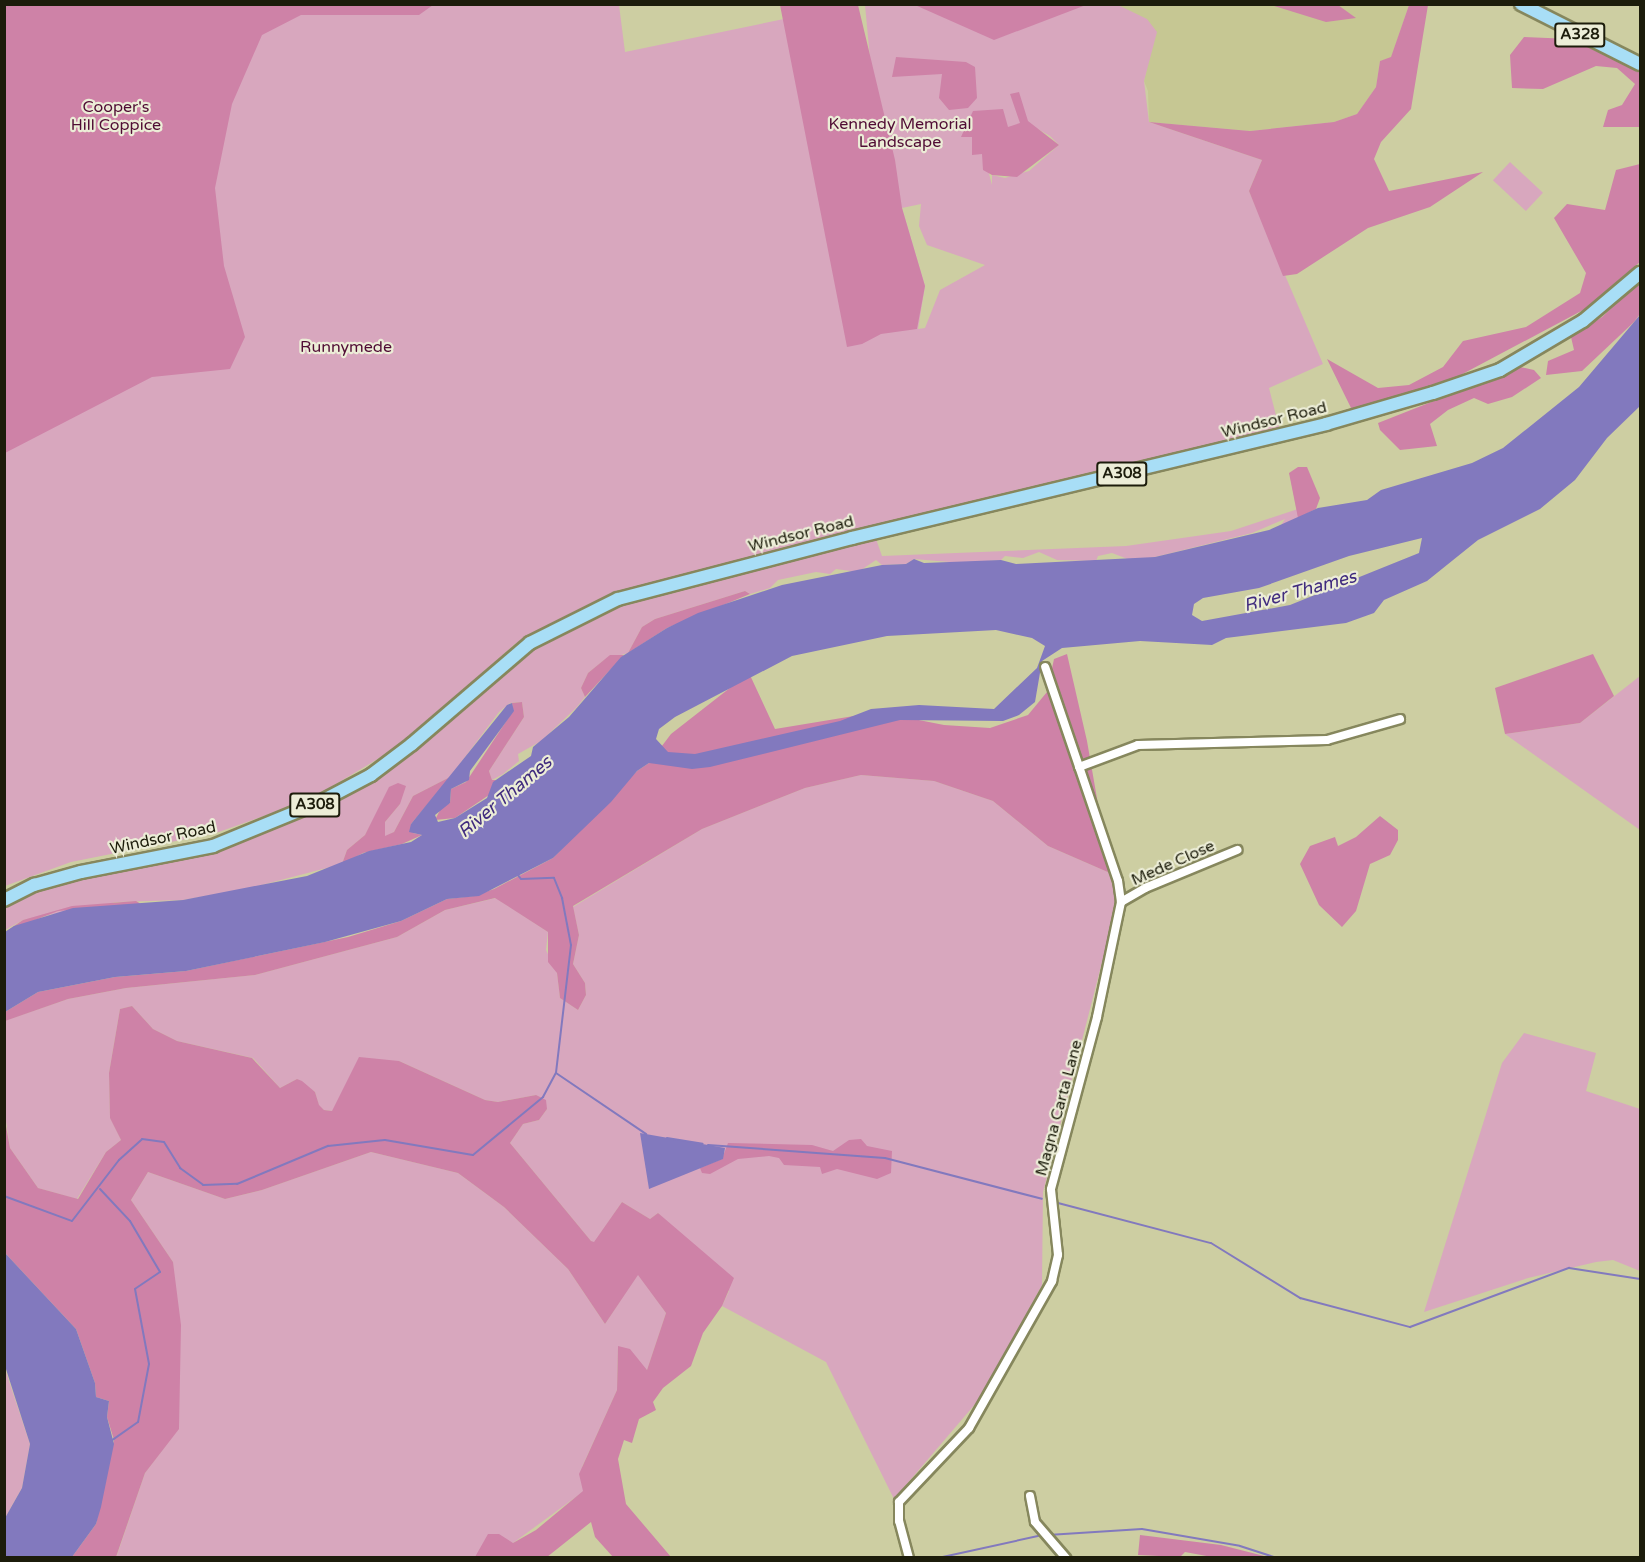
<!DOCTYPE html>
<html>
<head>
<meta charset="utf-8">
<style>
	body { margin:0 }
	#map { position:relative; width:1645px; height:1562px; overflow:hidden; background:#cdcea2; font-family:"Varela Round",sans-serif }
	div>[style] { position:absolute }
	.built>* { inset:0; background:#c6c793 }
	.green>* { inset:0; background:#d8a7be; transform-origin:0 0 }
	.forest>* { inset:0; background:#ce82a7 }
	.water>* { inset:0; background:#8279be }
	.stream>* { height:2px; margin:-1px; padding:0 1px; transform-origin:1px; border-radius:1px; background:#8279be }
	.roads { filter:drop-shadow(2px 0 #86875d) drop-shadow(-2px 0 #86875d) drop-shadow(0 2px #86875d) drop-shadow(0 -2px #86875d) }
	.minor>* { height:8px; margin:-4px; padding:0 4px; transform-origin:4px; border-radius:4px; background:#fff }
	.primary>* { height:12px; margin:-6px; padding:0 6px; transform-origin:6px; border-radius:6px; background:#a8def6 }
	span { translate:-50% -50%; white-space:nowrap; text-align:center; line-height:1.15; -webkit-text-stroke:4.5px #ecedd7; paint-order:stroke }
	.shield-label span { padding:2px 4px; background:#ecedd7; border:2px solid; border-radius:4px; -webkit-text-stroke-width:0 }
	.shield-label { font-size:15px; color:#1c1c0b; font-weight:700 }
	.park-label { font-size:16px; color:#500c34 }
	.street-label { font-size:16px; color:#1c1c0b }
	.water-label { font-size:18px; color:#402b7e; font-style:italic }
	.frame { position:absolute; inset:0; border:6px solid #1c1c0b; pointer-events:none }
</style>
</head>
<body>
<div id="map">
	<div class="built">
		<div style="clip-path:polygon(1118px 5px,1409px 5px,1391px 58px,1380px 61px,1376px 87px,1357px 114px,1334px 122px,1250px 131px,1149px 122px,1148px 91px,1144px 81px,1149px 58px,1141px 20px)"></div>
	</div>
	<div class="green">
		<div style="clip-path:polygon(evenodd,310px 4px,619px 5px,625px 52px,818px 12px,870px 58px,865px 5px,1118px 5px,1147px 19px,1157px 32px,1144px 81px,1149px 122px,1262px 160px,1249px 191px,1323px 364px,1269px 388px,1280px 431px,610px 595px,515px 644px,401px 745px,311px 799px,216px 833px,71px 862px,5px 886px,5px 109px,310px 4px,1022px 120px,1050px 136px,1059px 145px,1029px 171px,1005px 178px,992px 175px,992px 185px,988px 170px,1027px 168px,1022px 120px,310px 4px,921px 204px,919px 226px,927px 245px,985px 265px,940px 290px,925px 328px,918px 329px,925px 286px,902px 208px,921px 204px)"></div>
		<div style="left:1510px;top:162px;width:45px;height:25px;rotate:43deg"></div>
		<div style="clip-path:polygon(1298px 509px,1298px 518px,1281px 525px,1285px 519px,1252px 533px,1155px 557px,1133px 561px,1112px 553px,1098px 556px,1096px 561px,1057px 560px,1039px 552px,1023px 558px,1005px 556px,1001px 560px,961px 563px,914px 559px,906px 564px,882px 565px,876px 560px,858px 572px,836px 569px,830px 574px,816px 572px,778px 580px,770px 588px,750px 594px,745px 591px,655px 619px,642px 627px,628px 653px,604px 660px,588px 673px,581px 688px,585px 697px,576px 708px,541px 741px,518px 754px,519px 761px,503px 774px,492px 780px,489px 771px,524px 717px,522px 702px,510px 703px,499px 712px,450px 777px,413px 796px,394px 832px,385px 837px,385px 822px,400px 804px,387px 796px,365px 835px,347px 850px,342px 864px,246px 889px,183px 900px,117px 902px,23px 920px,5px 930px,5px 905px,42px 888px,215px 850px,260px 835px,331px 804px,415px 751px,536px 648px,612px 606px,876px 539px,882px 556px,1126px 546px,1231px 531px)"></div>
		<div style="clip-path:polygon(1640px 676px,1640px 830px,1505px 734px,1580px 723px)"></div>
		<div style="clip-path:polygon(861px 775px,934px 781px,993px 801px,1048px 846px,1110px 873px,1118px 900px,1043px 1192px,1042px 1285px,982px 1396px,894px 1499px,826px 1362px,722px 1306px,729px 1291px,658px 1213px,650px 1219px,622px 1202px,594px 1243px,591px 1241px,510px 1143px,523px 1124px,539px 1120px,547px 1109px,536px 1095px,498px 1102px,485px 1100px,399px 1061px,332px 1111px,324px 1110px,319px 1106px,315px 1092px,297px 1079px,280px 1088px,253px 1058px,177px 1041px,153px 1029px,132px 1006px,120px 1009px,109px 1073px,110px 1117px,121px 1140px,106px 1152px,77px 1199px,38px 1188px,10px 1148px,5px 1115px,4px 1021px,68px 999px,126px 988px,255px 975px,397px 937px,445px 910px,496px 898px,548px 932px,546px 950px,557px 973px,560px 998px,578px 1010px,586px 995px,585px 983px,573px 964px,579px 935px,573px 907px,702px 829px,805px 788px)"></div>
		<div style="clip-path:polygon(1524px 1033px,1596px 1053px,1586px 1091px,1640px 1109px,1640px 1271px,1613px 1260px,1596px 1262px,1528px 1278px,1424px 1312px,1502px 1063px)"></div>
		<div style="clip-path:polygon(371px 1152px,458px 1173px,504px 1207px,568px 1269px,605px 1324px,638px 1274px,666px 1313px,647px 1370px,618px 1347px,617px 1390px,582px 1467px,584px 1491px,513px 1543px,476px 1558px,116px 1558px,145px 1473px,179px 1428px,173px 1262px,131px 1200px,148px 1172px,225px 1199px,262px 1190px)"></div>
		<div style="clip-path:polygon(4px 1366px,30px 1444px,22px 1488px,5px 1518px)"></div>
	</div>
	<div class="forest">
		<div style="clip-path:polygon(5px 4px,433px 5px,419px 15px,301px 15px,262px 35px,232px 104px,215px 188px,224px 266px,245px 337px,230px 369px,152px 377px,5px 453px)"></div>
		<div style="clip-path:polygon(780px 5px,858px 5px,895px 160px,902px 208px,925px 286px,917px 329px,881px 334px,862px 344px,847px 347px)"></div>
		<div style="clip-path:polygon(915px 5px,1086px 4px,1086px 5px,994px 40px)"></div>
		<div style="clip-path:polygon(1271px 5px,1338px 5px,1356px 18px,1326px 22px)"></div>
		<div style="clip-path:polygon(1409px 5px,1428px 5px,1411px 109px,1381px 142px,1374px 159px,1389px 191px,1483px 172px,1430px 207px,1368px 228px,1297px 274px,1283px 276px,1249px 191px,1262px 160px,1149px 122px,1250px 131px,1334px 122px,1357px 114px,1376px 87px,1380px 61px,1391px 57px)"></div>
		<div style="clip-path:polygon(1524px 37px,1571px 39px,1640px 72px,1640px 127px,1603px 127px,1608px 110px,1622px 105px,1635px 84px,1617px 68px,1596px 66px,1543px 89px,1512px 88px,1510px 55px)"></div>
		<div style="clip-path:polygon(896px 57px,966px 62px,975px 67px,977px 98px,968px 108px,949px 110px,939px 98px,942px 74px,892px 77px)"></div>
		<div style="clip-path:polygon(1019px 92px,1028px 121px,1059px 145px,1017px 177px,992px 175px,983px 170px,982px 154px,972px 155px,972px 137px,961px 137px,973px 111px,1003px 109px,1008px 127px,1020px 123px,1010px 94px)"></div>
		<div style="clip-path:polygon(1640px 164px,1640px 262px,1585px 309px,1455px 378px,1353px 412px,1327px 359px,1378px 388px,1409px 385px,1443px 367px,1463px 341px,1526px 327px,1580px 293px,1586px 273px,1554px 218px,1567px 204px,1605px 210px,1616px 170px)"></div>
		<div style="clip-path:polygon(1640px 281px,1640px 314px,1634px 322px,1582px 371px,1546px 375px,1548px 361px,1574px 350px,1571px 337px,1602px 317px)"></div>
		<div style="clip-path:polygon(1520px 367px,1534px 370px,1541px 378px,1512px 397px,1488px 404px,1474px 398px,1448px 410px,1430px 424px,1437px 446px,1400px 450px,1380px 430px,1378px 423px)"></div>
		<div style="clip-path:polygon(1298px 467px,1307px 467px,1320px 498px,1316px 509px,1298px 518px,1289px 473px)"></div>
		<div style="clip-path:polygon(745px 591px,750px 594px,667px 628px,628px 653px,642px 627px,655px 619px)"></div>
		<div style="clip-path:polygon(1067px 654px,1087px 741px,1110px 873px,1048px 846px,993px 801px,934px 781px,861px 775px,805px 788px,702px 829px,573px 906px,579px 935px,573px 964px,585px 983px,586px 995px,578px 1010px,560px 998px,557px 973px,548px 962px,548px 932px,495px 898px,445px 910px,397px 937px,255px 975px,126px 988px,68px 999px,5px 1021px,5px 1012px,38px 992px,115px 977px,186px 971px,348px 937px,401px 921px,447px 899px,474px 896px,494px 889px,553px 858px,637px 771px,649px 763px,671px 734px,749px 673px,775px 729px,878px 712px,944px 725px,990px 728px,1028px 715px,1047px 692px,1054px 659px)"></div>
		<div style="clip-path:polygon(1593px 654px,1614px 696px,1580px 723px,1505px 734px,1495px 688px)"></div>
		<div style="clip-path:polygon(610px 655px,624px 655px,585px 697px,581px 688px,588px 673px)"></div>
		<div style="clip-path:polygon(522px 702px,524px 717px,489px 771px,492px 780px,496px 780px,489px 795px,455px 818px,435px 820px,441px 808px,450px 803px,451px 789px,466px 782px,513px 711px,512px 703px)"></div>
		<div style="clip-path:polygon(450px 777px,411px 824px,413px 833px,422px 835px,402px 844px,363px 853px,342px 864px,347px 850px,365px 835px,389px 787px,398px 783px,406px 786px,400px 804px,385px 822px,385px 836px,394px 832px,413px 796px)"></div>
		<div style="clip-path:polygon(1380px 816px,1398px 830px,1398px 840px,1390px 855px,1370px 864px,1356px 911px,1342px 927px,1319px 905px,1300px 864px,1310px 846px,1335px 837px,1338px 846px,1356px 837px)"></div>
		<div style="clip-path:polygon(136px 901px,141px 904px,58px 911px,5px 932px,23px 920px,72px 906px)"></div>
		<div style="clip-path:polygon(132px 1006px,153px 1029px,177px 1041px,252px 1058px,280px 1088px,297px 1079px,302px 1081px,315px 1092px,319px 1105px,324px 1110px,332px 1111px,359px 1057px,399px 1061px,485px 1100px,498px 1102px,536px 1095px,546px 1100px,547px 1109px,539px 1120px,523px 1124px,510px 1143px,591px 1241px,594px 1242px,622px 1202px,650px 1219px,658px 1213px,734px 1278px,722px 1306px,703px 1333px,691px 1366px,663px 1388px,653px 1402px,656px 1410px,639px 1419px,632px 1443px,624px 1440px,618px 1459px,626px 1504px,671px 1557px,613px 1557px,595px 1537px,591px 1522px,547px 1557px,475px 1557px,488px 1534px,499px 1534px,513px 1543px,536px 1530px,583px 1491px,579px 1474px,617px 1390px,618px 1346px,630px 1349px,647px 1370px,666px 1313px,638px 1275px,605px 1324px,568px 1269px,504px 1207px,458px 1173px,371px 1152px,262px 1190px,225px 1199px,148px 1172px,131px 1200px,173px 1262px,181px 1325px,179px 1429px,145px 1473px,116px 1557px,72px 1557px,96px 1524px,114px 1440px,107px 1417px,109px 1401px,96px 1397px,95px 1383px,76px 1329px,5px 1253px,4px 1115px,10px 1148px,38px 1188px,78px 1199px,106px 1152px,121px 1140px,110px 1118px,109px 1073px,120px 1009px)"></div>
		<div style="clip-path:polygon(861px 1139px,867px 1146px,892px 1151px,891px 1173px,877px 1179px,837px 1169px,822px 1174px,820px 1167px,784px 1165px,779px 1158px,769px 1156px,738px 1159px,710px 1174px,702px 1173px,700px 1168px,722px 1159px,728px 1143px,812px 1145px,833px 1151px,849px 1140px)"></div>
		<div style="clip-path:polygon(1140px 1535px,1221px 1545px,1268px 1557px,1212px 1557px,1185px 1552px,1180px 1557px,1138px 1555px)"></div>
	</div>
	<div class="water">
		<div style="clip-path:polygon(evenodd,1640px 315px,1640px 406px,1607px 438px,1575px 480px,1540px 509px,1478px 540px,1427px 581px,1384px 600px,1374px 613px,1346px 623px,1226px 638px,1212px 645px,1140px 641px,1062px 648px,1042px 661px,1035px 702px,1019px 715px,1003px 721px,900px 720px,710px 767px,692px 769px,649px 763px,637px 771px,611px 802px,553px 858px,479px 896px,447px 899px,401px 921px,325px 942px,186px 971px,115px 977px,38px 992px,5px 1012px,5px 932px,14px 926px,73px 908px,183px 900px,307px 876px,369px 851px,411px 842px,422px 835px,409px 832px,411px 824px,507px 705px,512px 703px,514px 711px,470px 771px,469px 780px,451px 789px,450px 803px,435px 815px,438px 822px,455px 818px,487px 798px,493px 782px,531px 756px,533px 747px,569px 717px,621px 657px,667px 628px,698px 613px,782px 585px,882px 565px,906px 564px,914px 559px,924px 563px,1001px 560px,1016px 564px,1155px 557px,1269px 530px,1318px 508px,1367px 500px,1381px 490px,1472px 463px,1503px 448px,1579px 387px,1640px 315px,1422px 538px,1419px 553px,1290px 605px,1202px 621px,1192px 615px,1194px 604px,1203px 598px,1259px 588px,1349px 556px,1422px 538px,1640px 315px,996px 630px,1032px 638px,1045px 646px,1037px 668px,994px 709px,919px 705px,871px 709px,840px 721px,695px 754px,668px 752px,656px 739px,659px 729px,675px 717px,792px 656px,887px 636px,996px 630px)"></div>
		<div style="clip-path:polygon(640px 1133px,725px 1148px,723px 1159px,649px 1189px)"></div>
		<div style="clip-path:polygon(5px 1253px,76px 1329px,95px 1383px,96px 1397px,109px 1401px,107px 1417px,114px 1444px,101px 1507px,96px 1524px,72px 1557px,5px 1557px,5px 1518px,22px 1488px,30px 1444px,5px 1366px)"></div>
	</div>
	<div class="stream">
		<div style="left:517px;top:874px;width:6px;rotate:51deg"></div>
		<div style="left:521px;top:879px;width:33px;rotate:-2deg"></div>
		<div style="left:554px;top:878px;width:22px;rotate:68deg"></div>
		<div style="left:562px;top:898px;width:48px;rotate:79.2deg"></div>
		<div style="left:571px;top:945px;width:129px;rotate:96.7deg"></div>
		<div style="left:556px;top:1073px;width:109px;rotate:34.1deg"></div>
		<div style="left:667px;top:1138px;width:36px;rotate:9deg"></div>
		<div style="left:708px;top:1145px;width:177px;rotate:4.2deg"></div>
		<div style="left:885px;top:1158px;width:162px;rotate:14.6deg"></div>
		<div style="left:100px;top:1189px;width:44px;rotate:46.8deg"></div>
		<div style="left:130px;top:1221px;width:59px;rotate:59.5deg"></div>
		<div style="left:160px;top:1272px;width:30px;rotate:146deg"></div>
		<div style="left:135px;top:1289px;width:76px;rotate:79.4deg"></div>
		<div style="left:149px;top:1364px;width:59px;rotate:100.7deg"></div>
		<div style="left:138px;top:1422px;width:32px;rotate:145deg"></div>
		<div style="left:4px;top:1196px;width:72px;rotate:20.2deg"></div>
		<div style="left:72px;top:1221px;width:77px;rotate:-52.4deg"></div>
		<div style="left:119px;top:1160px;width:31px;rotate:-42deg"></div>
		<div style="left:142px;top:1139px;width:22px;rotate:8deg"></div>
		<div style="left:164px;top:1142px;width:31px;rotate:58deg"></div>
		<div style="left:180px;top:1168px;width:29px;rotate:36deg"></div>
		<div style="left:203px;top:1185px;width:34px;rotate:-2deg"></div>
		<div style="left:237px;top:1184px;width:99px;rotate:-22.7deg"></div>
		<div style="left:328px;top:1146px;width:57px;rotate:-6deg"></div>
		<div style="left:385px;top:1140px;width:89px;rotate:9.7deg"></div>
		<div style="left:473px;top:1155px;width:91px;rotate:-39.6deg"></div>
		<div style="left:543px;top:1097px;width:27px;rotate:-62deg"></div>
		<div style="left:1058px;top:1203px;width:158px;rotate:14.7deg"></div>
		<div style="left:1211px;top:1243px;width:105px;rotate:31.7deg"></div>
		<div style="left:1300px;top:1298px;width:114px;rotate:14.8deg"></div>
		<div style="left:1410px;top:1327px;width:170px;rotate:-20.4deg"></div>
		<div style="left:1569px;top:1268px;width:72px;rotate:8.8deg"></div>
		<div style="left:1048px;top:1535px;width:94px;rotate:-3.7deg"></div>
		<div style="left:1142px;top:1529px;width:99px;rotate:9.8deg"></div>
		<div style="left:1240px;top:1546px;width:38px;rotate:18deg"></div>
		<div style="left:938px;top:1558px;width:107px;rotate:-12.4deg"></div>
	</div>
	<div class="roads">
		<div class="minor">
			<div style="left:1079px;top:767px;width:63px;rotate:-20.4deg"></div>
			<div style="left:1138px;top:745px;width:189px;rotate:-1.5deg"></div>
			<div style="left:1327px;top:740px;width:76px;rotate:-16deg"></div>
			<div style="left:1121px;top:902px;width:28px;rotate:-30deg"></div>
			<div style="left:1145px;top:888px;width:100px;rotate:-22.4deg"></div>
			<div style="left:1030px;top:1496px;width:26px;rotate:79deg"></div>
			<div style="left:1035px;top:1522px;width:48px;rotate:49.3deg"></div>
			<div style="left:909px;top:1558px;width:38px;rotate:-105deg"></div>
			<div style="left:899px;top:1521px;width:19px;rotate:-90deg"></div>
			<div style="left:899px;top:1502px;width:102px;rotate:-46.6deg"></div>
			<div style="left:969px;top:1428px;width:169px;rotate:-60.5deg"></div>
			<div style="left:1052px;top:1281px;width:27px;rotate:-77deg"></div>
			<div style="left:1058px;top:1255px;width:66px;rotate:-96.1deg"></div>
			<div style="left:1051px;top:1189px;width:178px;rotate:-75deg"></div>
			<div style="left:1097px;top:1017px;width:117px;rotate:-78.2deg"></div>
			<div style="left:1121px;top:902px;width:21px;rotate:-98deg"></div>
			<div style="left:1118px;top:881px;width:226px;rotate:-108.8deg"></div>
		</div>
		<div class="primary">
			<div style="left:1521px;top:4px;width:133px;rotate:26.8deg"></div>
			<div style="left:4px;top:900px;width:34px;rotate:-27deg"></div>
			<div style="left:34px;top:885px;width:49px;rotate:-15.5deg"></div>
			<div style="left:81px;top:872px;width:135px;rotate:-11.1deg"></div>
			<div style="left:213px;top:846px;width:113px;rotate:-22.3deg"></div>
			<div style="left:318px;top:803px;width:60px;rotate:-27.8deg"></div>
			<div style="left:371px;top:775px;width:51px;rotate:-37.1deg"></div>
			<div style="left:412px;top:744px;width:155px;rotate:-40.6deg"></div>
			<div style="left:530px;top:643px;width:98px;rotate:-26.6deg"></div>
			<div style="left:618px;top:599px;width:242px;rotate:-14.6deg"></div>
			<div style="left:852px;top:538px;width:488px;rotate:-13.5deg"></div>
			<div style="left:1326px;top:424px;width:111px;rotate:-16.2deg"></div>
			<div style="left:1433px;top:393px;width:71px;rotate:-18.9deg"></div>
			<div style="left:1500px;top:370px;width:96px;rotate:-30.6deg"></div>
			<div style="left:1583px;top:321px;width:75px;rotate:-40.1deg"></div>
		</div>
	</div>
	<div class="shield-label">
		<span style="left:1580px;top:35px">A328</span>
		<span style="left:1122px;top:474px">A308</span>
		<span style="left:315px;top:805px">A308</span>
	</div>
	<div class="park-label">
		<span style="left:116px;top:116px">Cooper's<br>Hill Coppice</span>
		<span style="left:900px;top:133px">Kennedy Memorial<br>Landscape</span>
		<span style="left:346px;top:347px">Runnymede</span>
	</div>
	<div class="street-label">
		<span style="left:1274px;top:420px;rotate:-14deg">Windsor Road</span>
		<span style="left:801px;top:534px;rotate:-14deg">Windsor Road</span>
		<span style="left:163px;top:838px;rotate:-12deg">Windsor Road</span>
		<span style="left:1173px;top:863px;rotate:-24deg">Mede Close</span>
		<span style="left:1059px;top:1108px;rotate:-75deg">Magna Carta Lane</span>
	</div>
	<div class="water-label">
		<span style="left:1300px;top:591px;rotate:-15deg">River Thames</span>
		<span style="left:505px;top:797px;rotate:-40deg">River Thames</span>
	</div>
	<div class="frame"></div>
</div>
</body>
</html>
